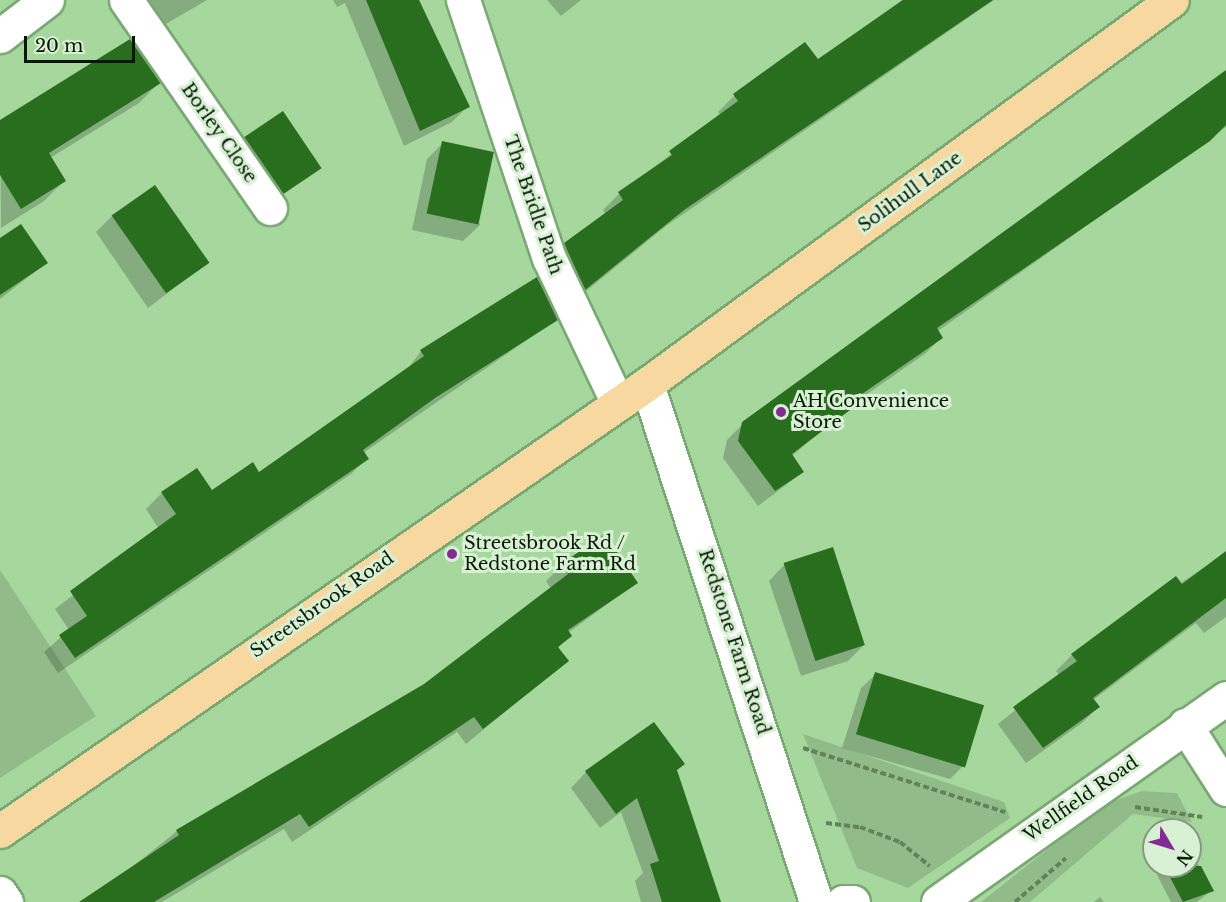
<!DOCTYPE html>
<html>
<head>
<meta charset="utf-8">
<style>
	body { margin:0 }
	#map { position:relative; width:1226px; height:902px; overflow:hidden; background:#a6d89e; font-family:"Libre Baskerville",serif }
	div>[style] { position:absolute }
	.green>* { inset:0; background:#91bc8a }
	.shadow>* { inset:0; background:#0003; transform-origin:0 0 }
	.building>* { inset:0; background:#296e1e; transform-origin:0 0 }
	.path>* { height:4px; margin-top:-2px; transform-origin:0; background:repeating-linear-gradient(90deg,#60835a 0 6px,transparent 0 9px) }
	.roads { filter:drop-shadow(2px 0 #79a972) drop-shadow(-2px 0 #79a972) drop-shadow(0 2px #79a972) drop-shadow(0 -2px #79a972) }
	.minor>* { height:33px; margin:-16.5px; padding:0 16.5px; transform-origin:16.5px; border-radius:16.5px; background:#fff }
	.major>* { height:33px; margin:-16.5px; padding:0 16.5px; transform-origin:16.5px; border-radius:16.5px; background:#f6d8a0 }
	.dots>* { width:16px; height:16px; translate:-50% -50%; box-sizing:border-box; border:3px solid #d8f1d4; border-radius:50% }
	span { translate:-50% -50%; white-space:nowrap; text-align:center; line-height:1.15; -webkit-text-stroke:6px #d8f1d4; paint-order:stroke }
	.street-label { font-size:18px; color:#081a05 }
	.poi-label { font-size:18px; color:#081a05 }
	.left { translate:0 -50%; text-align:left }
	.north { position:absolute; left:1142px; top:818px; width:60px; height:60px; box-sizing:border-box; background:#d8f1d4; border:2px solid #859b81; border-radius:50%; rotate:128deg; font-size:16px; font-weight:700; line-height:24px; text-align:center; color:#081a05 }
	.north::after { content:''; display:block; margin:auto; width:21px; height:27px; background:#852995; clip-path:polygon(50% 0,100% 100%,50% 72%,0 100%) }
	.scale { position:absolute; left:24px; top:36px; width:111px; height:27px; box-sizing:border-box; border:3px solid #081a05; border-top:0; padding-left:8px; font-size:18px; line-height:21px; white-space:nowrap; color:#081a05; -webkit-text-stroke:4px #d8f1d4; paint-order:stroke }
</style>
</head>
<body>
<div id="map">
	<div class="green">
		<div style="clip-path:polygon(0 570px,96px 716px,0 778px)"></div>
		<div style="clip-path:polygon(803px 734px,1004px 802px,1010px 818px,908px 888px,857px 868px)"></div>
		<div style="clip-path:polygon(1142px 791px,1177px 793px,1192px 822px,1133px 814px,1030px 902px,981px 902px,1105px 804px)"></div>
	</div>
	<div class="shadow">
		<div style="clip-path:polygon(132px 0,207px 0,147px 35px)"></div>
		<div style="clip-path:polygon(333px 0,419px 0,468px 106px,452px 122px,404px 146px,345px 3px,337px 7px)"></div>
		<div style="clip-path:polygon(547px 0,581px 0,561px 16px)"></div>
		<div style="clip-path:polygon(902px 0,994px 0,666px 226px,569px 305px,549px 261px,606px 214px,603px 210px,619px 194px,721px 116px,718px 112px,734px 96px,805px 44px,817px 61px)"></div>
		<div style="clip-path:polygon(1226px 72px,1226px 127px,938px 331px,942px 337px,926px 353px,847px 408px,792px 456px,803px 472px,758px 506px,723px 458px,727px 440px,743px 424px)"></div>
		<div style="clip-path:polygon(159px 83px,139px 103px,50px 158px,64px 181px,44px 201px,1px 228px,0 122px)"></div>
		<div style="left:283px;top:114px;width:65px;height:68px;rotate:56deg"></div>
		<div style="clip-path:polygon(443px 143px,480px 225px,463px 241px,412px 230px,427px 159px)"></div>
		<div style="clip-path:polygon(112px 216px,207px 263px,148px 308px,96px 232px)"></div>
		<div style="clip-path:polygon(0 240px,46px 263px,0 299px)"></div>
		<div style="clip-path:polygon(556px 320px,363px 453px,367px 458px,351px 474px,58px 673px,44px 652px,69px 630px,55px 609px,159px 529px,146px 509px,162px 493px,211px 493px,259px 474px,407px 370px,421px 351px)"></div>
		<div style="clip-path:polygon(1226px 553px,1226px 617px,1204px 633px,1196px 623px,1093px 700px,1098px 707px,1082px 723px,1026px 763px,998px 724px,1059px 675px,1056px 671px,1072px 655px)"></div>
		<div style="clip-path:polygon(785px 564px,864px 645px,848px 661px,801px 676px,769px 581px)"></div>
		<div style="clip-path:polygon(562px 565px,636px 583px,568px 633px,558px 649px,567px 661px,466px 744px,457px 732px,292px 842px,284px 829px,162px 902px,89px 902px,177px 831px,425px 685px,551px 589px,546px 581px)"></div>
		<div style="clip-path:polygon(876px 674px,964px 765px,950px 779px,842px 748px,861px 688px)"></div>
		<div style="clip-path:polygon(676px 771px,717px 902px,641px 902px,635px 881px,643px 873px,621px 812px,600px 828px,571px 788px,586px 772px)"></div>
		<div style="clip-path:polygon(1192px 853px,1212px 890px,1197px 902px,1171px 902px,1157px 875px,1167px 866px,1190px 866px)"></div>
		<div style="clip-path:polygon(1100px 897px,1104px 902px,1094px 902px)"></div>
	</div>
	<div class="building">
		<div style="clip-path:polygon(366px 0,419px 0,470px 107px,420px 131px)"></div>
		<div style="clip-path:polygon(903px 0,993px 0,684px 210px,585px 290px,564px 243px,623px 200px,618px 192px,672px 155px,669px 151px,738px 101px,733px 94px,805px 42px,818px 59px)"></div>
		<div style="clip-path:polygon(130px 39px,161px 83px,49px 153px,66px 181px,21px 209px,0 175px,0 120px)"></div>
		<div style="clip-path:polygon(1226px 70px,1226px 125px,1210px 141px,937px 328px,943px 338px,846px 405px,850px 410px,792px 454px,804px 472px,775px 491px,738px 441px,742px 422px)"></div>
		<div style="left:283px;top:111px;width:69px;height:47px;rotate:56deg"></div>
		<div style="left:442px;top:141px;width:53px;height:74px;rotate:12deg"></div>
		<div style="left:155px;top:185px;width:95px;height:53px;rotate:55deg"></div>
		<div style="clip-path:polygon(21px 224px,48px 263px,0 295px,0 238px)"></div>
		<div style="clip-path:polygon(537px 277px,558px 320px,435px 398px,363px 450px,369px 459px,75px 658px,59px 635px,87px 616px,70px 591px,176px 514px,161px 492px,197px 468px,212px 490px,253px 462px,259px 472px,424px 356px,420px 350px)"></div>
		<div style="clip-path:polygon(605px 534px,638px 583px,568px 630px,572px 636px,558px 647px,569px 661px,483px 729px,474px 717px,309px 827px,300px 814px,154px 902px,79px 902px,179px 835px,176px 830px,424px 684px,568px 574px,561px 564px)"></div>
		<div style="left:833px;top:547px;width:103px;height:52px;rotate:72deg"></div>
		<div style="clip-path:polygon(1226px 551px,1226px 598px,1093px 698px,1100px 707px,1043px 748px,1013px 707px,1077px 661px,1071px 654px,1176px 576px,1182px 584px)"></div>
		<div style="left:875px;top:672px;width:114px;height:65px;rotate:17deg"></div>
		<div style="clip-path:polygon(654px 722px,685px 764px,677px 770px,721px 902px,662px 902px,650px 864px,659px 861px,637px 798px,616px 814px,585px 771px)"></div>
		<div style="clip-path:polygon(1164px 866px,1201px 866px,1214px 891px,1183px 902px)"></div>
	</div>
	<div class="path">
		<div style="left:803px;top:748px;width:212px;rotate:17.6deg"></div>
		<div style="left:1135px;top:807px;width:68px;rotate:8.5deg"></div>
		<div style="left:826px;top:823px;width:34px;rotate:7deg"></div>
		<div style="left:860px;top:827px;width:43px;rotate:20.6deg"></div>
		<div style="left:900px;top:842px;width:38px;rotate:39deg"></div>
		<div style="left:1015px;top:902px;width:67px;rotate:-40.8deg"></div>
	</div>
	<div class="roads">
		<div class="minor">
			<div style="left:126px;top:0;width:253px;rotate:55.3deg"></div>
			<div style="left:463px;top:0;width:272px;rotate:71.6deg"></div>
			<div style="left:549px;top:258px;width:161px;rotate:64.6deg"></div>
			<div style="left:0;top:36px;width:59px;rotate:-37.5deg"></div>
			<div style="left:647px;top:384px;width:545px;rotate:71.93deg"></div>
			<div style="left:1185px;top:725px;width:76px;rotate:57.4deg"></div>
			<div style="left:0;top:893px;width:11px;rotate:56deg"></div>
			<div style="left:843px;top:902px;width:10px"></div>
			<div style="left:938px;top:902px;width:353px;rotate:-35.3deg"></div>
		</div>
		<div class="major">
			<div style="left:0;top:831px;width:786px;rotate:-34.64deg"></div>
			<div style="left:647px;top:384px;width:650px;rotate:-36.18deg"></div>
		</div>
	</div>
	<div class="dots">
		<div style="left:781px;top:412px;background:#852995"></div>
		<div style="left:452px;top:554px;background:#852995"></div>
	</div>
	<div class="street-label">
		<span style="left:219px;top:133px;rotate:55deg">Borley Close</span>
		<span style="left:910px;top:192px;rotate:-36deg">Solihull Lane</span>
		<span style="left:533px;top:205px;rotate:71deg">The Bridle Path</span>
		<span style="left:322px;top:605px;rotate:-35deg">Streetsbrook Road</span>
		<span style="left:734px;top:642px;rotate:72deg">Redstone Farm Road</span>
		<span style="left:1081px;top:799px;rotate:-35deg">Wellfield Road</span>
	</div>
	<div class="poi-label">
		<span class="left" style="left:793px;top:412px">AH Convenience<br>Store</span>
		<span class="left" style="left:464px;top:554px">Streetsbrook Rd /<br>Redstone Farm Rd</span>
	</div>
	<div class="north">N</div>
	<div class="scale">20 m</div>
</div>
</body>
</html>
